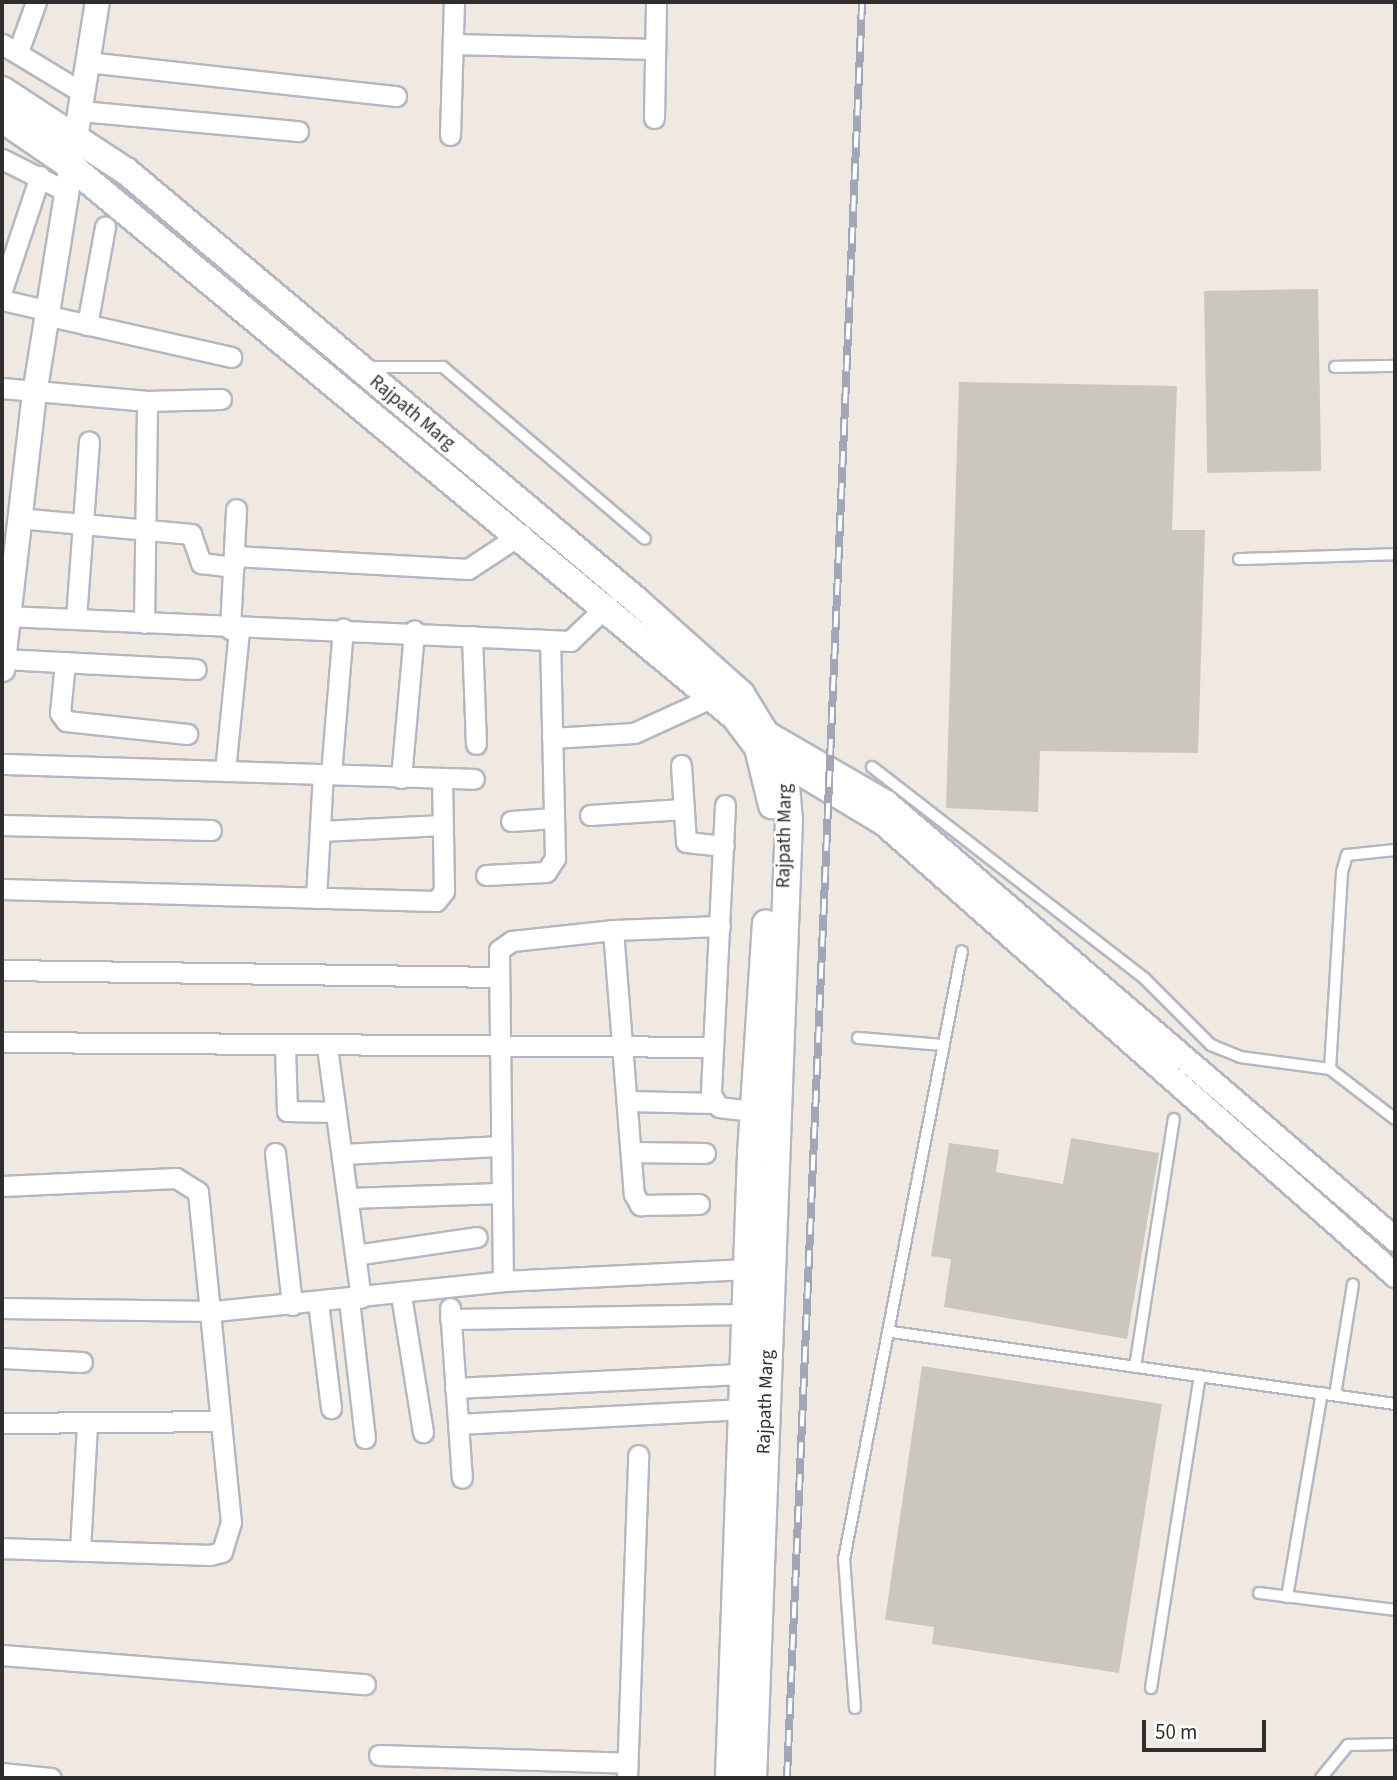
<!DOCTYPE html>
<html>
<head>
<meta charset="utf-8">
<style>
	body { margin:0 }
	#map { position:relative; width:1397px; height:1780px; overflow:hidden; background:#efe9e1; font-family:"Source Sans 3",sans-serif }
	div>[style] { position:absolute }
	.building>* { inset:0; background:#cbc7bf; transform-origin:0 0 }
	.roads { filter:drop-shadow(2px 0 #b4b7c1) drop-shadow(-2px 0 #b4b7c1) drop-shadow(0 2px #b4b7c1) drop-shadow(0 -2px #b4b7c1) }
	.service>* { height:10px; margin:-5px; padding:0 5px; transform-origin:5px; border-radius:5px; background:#fff }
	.minor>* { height:19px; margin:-9.5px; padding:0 9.5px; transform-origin:9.5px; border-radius:9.5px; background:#fff }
	.tertiary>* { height:23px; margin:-11.5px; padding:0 11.5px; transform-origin:11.5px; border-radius:11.5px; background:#fff }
	.secondary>* { height:26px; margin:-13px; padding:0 13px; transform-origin:13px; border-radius:13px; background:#fff }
	.rail>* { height:8px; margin-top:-4px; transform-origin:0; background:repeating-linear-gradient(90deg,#fff 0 16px,#a3a6b8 0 32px); box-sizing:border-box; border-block:2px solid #a3a6b8 }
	span { translate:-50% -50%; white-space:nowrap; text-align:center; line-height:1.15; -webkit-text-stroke:5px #fff; paint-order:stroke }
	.street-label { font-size:19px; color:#2e2e2e }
	.frame { position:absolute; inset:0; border:4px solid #2e2e2e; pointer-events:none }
	.scale { position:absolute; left:1142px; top:1720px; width:124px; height:32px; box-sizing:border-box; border:4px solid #2e2e2e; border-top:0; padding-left:9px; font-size:21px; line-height:24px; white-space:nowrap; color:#2e2e2e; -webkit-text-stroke:5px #fff; paint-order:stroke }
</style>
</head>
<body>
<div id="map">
	<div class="building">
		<div style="left:1318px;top:289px;width:182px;height:114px;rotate:89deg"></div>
		<div style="clip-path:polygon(959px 382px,1177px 386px,1172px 530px,1205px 530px,1198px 753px,1040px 751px,1038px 812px,946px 808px)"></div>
		<div style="clip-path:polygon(1071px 1138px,1159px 1153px,1127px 1339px,944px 1307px,951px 1259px,931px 1256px,949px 1143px,999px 1150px,996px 1172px,1063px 1184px)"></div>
		<div style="clip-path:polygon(922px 1366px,1162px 1404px,1119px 1673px,932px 1644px,934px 1627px,885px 1620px)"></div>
	</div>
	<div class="roads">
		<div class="service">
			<div style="left:367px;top:367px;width:76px"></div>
			<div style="left:443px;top:367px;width:265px;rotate:40.4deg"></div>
			<div style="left:1335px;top:367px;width:60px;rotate:-1deg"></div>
			<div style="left:1239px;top:559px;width:156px;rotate:-1.8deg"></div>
			<div style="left:872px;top:767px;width:346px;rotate:37.8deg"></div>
			<div style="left:1145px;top:979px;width:93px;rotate:45deg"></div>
			<div style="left:1211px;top:1045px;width:31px;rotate:22deg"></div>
			<div style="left:1240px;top:1057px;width:91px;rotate:7.6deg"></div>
			<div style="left:1330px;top:1069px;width:82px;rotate:37.6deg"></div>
			<div style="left:858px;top:1038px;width:86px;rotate:4.7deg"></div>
			<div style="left:1330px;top:1069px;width:197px;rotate:-86.5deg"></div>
			<div style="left:1342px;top:872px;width:18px;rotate:-74deg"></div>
			<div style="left:1347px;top:855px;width:48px;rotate:-5.9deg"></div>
			<div style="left:892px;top:1332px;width:508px;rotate:8.15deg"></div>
			<div style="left:1135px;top:1367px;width:251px;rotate:-81.1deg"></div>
			<div style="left:1335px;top:1395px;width:112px;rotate:-80.8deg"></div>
			<div style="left:1259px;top:1593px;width:137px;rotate:7.1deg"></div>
			<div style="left:1287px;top:1597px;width:207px;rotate:-80.3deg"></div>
			<div style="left:1151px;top:1688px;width:316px;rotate:-81.1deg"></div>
			<div style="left:855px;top:1708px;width:149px;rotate:-94.2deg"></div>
			<div style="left:844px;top:1559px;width:619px;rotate:-79.02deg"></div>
			<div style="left:1321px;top:1778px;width:43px;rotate:-50.7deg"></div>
			<div style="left:1348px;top:1745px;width:47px;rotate:-1.2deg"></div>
		</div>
		<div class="minor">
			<div style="left:2px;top:44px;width:95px;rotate:31.2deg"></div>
			<div style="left:453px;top:44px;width:202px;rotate:1.4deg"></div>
			<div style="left:18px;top:52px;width:53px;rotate:-70.2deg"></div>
			<div style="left:87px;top:62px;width:311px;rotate:6.3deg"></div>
			<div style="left:81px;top:111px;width:218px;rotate:5.3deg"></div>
			<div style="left:654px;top:118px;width:116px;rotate:-89deg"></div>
			<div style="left:450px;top:135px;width:133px;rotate:-88.3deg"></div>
			<div style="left:2px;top:159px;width:74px;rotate:26.6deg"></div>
			<div style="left:2px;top:290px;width:120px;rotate:-71.6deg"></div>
			<div style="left:2px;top:300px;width:45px;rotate:12.8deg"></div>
			<div style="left:45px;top:315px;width:191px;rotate:12.7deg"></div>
			<div style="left:87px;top:325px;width:100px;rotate:-79.6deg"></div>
			<div style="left:2px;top:388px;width:146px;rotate:5.1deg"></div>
			<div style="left:147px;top:401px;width:74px;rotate:-1.5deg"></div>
			<div style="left:18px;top:518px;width:174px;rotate:5.3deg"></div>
			<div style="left:191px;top:534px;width:31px;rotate:71deg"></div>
			<div style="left:201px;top:563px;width:33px;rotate:7deg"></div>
			<div style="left:234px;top:556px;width:234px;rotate:3.2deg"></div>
			<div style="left:468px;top:569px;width:64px;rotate:-33.4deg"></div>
			<div style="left:6px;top:616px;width:565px;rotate:2.54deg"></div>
			<div style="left:570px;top:641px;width:52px;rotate:-43.5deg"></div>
			<div style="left:76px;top:618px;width:177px;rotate:-85.8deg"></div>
			<div style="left:144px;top:623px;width:222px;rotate:-89.2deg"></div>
			<div style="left:230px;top:629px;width:120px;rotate:-87.1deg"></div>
			<div style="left:472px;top:636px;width:108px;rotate:87.9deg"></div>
			<div style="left:3px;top:659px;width:193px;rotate:3deg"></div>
			<div style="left:65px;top:662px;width:51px;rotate:95.6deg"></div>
			<div style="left:60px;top:713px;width:10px;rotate:53deg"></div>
			<div style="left:66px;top:721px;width:122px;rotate:6.1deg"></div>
			<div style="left:552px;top:738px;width:82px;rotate:-3.5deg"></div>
			<div style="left:634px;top:733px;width:87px;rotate:-24.5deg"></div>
			<div style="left:2px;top:764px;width:472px;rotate:1.8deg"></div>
			<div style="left:681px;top:765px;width:77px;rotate:86.3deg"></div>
			<div style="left:686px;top:842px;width:38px;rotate:6deg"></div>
			<div style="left:225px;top:771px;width:142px;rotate:-84.3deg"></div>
			<div style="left:331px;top:774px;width:146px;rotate:-85.3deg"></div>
			<div style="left:401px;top:778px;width:148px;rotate:-84.9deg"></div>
			<div style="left:725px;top:805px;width:290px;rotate:92.8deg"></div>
			<div style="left:711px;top:1095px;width:14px;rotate:56deg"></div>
			<div style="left:719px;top:1107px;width:35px;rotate:7deg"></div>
			<div style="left:590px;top:815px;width:93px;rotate:-3.7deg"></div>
			<div style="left:511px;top:821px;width:43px;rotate:-4deg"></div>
			<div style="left:2px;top:825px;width:209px;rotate:1.4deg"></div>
			<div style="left:320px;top:831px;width:123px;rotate:-2.8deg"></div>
			<div style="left:486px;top:875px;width:60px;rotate:-2.9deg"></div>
			<div style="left:546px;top:872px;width:17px;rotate:-57deg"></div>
			<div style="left:555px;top:858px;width:217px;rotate:-91.3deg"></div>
			<div style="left:2px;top:889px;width:434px;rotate:1.6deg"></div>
			<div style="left:436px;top:901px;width:13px;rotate:-51deg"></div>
			<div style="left:444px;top:891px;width:113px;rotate:-91deg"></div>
			<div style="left:316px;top:898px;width:124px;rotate:-86.8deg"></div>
			<div style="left:613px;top:930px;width:265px;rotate:85.5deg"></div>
			<div style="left:634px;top:1194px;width:13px;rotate:61deg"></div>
			<div style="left:640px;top:1205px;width:59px;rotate:-1deg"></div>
			<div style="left:2px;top:970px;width:496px;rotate:0.8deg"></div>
			<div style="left:2px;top:1042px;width:710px;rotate:0.4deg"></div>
			<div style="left:285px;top:1047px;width:64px;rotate:88.2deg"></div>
			<div style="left:287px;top:1111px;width:49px;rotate:1.2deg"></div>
			<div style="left:327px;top:1047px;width:253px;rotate:82.3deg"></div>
			<div style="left:629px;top:1101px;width:84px;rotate:1.4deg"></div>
			<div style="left:631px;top:1152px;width:74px;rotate:0.8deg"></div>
			<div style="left:275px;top:1153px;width:153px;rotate:83.6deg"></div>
			<div style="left:342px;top:1154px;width:156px;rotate:-2.9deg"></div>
			<div style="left:2px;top:1186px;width:174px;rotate:-2.6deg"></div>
			<div style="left:176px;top:1178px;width:26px;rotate:32deg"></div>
			<div style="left:198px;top:1192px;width:332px;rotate:84.3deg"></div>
			<div style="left:231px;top:1522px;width:31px;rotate:107deg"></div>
			<div style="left:222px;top:1552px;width:13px;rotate:167deg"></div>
			<div style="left:209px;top:1555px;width:207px;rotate:-178.1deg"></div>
			<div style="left:348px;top:1198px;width:153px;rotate:-1.9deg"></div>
			<div style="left:355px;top:1255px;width:123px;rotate:-8.4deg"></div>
			<div style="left:503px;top:1281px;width:331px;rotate:-90.7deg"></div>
			<div style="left:499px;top:950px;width:16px;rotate:-35deg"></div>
			<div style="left:512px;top:941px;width:102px;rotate:-6.2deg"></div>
			<div style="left:613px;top:930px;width:107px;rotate:-2.1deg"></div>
			<div style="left:401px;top:1295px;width:139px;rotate:80.9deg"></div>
			<div style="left:349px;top:1300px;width:139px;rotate:83.4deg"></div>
			<div style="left:318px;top:1302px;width:107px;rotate:83deg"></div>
			<div style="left:2px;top:1308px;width:213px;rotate:0.8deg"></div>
			<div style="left:215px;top:1311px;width:290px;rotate:-5.9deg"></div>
			<div style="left:503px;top:1281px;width:245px;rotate:-2.8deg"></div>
			<div style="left:450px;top:1308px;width:170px;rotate:86deg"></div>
			<div style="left:450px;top:1319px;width:297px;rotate:-1deg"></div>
			<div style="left:2px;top:1358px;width:80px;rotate:2.9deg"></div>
			<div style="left:455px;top:1388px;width:291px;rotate:-2.8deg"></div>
			<div style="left:2px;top:1423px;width:218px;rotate:-0.5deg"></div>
			<div style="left:458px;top:1424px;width:286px;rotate:-3deg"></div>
			<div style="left:80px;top:1550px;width:125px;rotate:-86.8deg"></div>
			<div style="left:2px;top:1655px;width:364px;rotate:4.6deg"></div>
			<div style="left:379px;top:1755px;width:248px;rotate:1.8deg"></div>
			<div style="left:2px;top:1773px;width:49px;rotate:5.8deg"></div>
			<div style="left:627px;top:1778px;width:323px;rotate:-88deg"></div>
		</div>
		<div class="tertiary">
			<div style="left:2px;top:669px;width:277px;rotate:-83.4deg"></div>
			<div style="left:34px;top:394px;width:397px;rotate:-80.9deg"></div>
			<div style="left:760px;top:729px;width:146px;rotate:30.1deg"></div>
			<div style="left:886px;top:802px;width:671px;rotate:40.65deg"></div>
			<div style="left:772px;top:756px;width:130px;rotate:31.1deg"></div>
			<div style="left:883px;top:823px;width:683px;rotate:41.44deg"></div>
		</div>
		<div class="secondary">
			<div style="left:2px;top:90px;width:148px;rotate:33.2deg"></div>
			<div style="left:126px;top:171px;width:666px;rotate:40.07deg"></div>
			<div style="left:636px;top:600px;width:141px;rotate:41.8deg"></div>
			<div style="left:741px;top:694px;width:82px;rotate:58.4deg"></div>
			<div style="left:784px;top:764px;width:56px;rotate:84.9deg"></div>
			<div style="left:789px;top:820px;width:959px;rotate:92.15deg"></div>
			<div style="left:2px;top:119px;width:85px;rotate:34.4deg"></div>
			<div style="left:72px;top:167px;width:861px;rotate:39.68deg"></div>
			<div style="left:735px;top:717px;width:39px;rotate:53deg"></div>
			<div style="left:758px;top:748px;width:59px;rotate:76.2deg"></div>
			<div style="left:729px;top:1778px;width:624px;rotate:-87.98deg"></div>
			<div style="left:751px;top:1154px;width:231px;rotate:-86.3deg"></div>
		</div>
	</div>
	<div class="rail">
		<div style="left:787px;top:1778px;width:1778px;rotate:-87.58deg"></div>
	</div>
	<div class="street-label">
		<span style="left:412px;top:413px;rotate:40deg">Rajpath Marg</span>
		<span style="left:785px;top:836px;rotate:-89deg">Rajpath Marg</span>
		<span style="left:766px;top:1402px;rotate:-88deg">Rajpath Marg</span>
	</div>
	<div class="frame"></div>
	<div class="scale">50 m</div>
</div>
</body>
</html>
